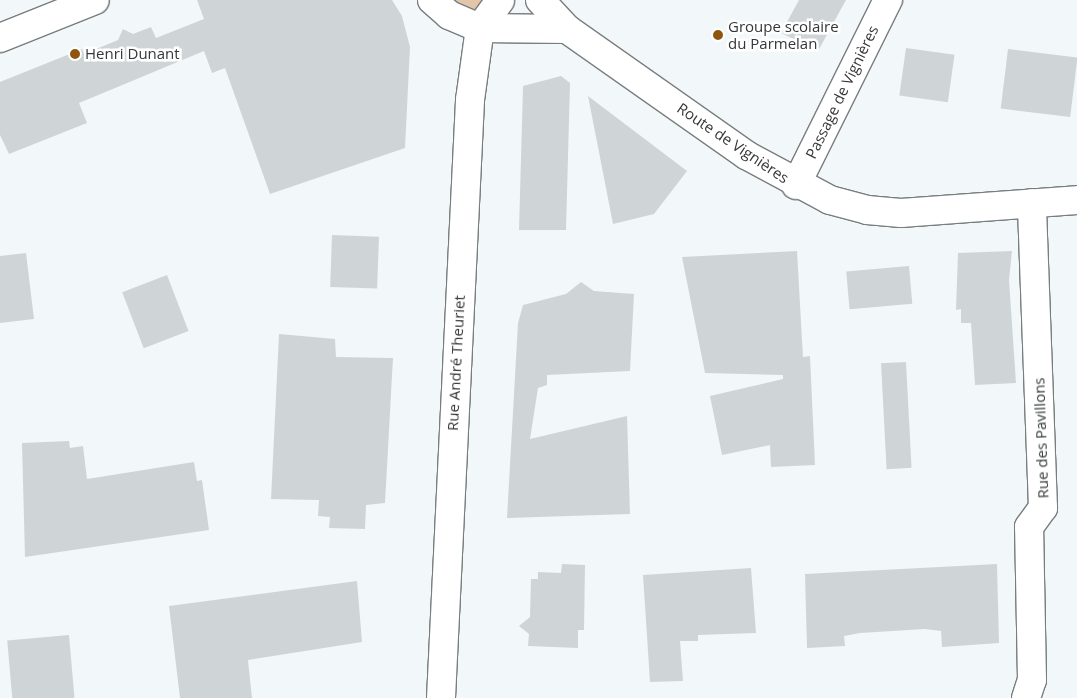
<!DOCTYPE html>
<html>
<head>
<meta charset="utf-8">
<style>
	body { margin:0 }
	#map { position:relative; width:1077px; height:698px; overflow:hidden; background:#f2f8f9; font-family:"Open Sans",sans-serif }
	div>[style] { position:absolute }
	.green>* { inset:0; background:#e3c5aa }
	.building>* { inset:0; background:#cfd5d6; transform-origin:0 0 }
	.roads { filter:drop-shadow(1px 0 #787e7e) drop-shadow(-1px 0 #787e7e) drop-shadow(0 1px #787e7e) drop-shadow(0 -1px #787e7e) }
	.minor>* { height:28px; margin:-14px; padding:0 14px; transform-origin:14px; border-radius:14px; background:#fff }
	.secondary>* { height:28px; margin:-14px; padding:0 14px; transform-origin:14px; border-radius:14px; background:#fff }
	.dots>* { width:14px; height:14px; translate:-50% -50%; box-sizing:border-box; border:2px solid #fff; border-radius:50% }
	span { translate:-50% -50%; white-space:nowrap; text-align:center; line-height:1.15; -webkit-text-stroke:5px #fff; paint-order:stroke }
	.poi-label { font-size:15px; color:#343637 }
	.left { translate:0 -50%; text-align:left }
	.street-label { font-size:15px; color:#343637 }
</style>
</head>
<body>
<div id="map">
	<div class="green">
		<div style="clip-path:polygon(450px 0,488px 0,476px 12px)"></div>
	</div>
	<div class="building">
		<div style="clip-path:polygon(197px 0,392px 0,402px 16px,410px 47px,405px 148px,270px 194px,225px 68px,212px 73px,204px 51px,79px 103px,87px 123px,9px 154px,0 135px,0 82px,82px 49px,84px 54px,118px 40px,123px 29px,133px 34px,151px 27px,156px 38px,204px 19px)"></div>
		<div style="clip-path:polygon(799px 0,846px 0,818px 51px,781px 33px)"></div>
		<div style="left:906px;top:48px;width:49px;height:48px;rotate:8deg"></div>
		<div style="left:1008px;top:49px;width:70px;height:60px;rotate:7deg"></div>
		<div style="clip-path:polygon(561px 76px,570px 83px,566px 230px,519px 230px,523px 86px)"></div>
		<div style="clip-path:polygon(588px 96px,687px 171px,654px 214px,613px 224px)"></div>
		<div style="left:332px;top:235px;width:47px;height:52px;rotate:2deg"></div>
		<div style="clip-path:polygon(797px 251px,803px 357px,810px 356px,815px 465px,771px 467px,770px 445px,722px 455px,710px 396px,783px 379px,783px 375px,705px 373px,682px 257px)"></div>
		<div style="clip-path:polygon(1012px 251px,1009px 280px,1016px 383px,975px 385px,971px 323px,961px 323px,961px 309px,956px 310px,958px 253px)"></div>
		<div style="clip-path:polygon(26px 253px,34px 319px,0 323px,0 256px)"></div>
		<div style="left:909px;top:266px;width:38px;height:63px;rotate:85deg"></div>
		<div style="left:167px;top:275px;width:60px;height:48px;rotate:69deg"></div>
		<div style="clip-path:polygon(581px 282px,594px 291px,634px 294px,630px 371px,547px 375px,547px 385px,538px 388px,530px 439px,627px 416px,630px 514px,507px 518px,518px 323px,523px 305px,566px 294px)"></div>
		<div style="clip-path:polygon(279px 334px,335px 339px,336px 357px,393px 358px,385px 503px,366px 505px,365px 529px,329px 528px,330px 517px,318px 516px,319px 500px,271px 499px)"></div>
		<div style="left:906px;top:362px;width:106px;height:25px;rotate:87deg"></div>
		<div style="clip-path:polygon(69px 441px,70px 448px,83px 446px,87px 479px,194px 462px,197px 481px,202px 480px,209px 530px,25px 557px,22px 443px)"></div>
		<div style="clip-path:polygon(562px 564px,585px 565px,584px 630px,578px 630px,578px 648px,528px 646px,529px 634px,519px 626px,530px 617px,531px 579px,538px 579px,538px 572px,561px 573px)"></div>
		<div style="clip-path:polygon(997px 564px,999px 643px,942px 647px,941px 631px,925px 629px,860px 633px,844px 636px,845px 646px,807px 648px,805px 574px)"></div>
		<div style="clip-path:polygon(751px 568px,756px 633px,698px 635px,698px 641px,680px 641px,683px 681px,650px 682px,643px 575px)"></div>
		<div style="clip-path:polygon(357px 581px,362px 642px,248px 660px,252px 698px,180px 698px,169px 606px)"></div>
		<div style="left:69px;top:635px;width:63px;height:62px;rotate:85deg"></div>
	</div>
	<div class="roads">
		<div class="minor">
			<div style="left:432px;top:0;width:23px;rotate:41deg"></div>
			<div style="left:449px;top:15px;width:34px;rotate:23deg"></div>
			<div style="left:480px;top:28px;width:87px;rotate:0.7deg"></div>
			<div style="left:540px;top:0;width:40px;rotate:47deg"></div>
			<div style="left:567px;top:29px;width:219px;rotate:35.1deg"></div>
			<div style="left:746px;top:155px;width:95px;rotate:28.2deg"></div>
			<div style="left:830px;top:200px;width:38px;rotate:15deg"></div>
			<div style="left:867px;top:210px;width:34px;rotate:5deg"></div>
			<div style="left:901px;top:213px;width:176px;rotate:-4.2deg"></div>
			<div style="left:796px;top:185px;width:207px;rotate:-63.6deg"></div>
			<div style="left:441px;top:698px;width:599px;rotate:-87.22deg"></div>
			<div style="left:470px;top:100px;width:73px;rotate:-82.1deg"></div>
			<div style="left:480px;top:28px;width:34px;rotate:-54deg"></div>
			<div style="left:1026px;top:698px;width:19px;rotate:-72deg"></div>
			<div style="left:1032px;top:680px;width:153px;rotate:-91.1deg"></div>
			<div style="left:1029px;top:527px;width:24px;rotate:-54deg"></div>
			<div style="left:1043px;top:508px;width:305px;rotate:-92.1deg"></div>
		</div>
		<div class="secondary">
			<div style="left:0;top:38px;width:102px;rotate:-21.8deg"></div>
		</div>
	</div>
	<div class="dots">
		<div style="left:718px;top:35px;background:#8e550f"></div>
		<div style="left:75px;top:54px;background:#8e550f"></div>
	</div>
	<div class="poi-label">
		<span class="left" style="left:728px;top:35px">Groupe scolaire<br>du Parmelan</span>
		<span class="left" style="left:85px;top:54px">Henri Dunant</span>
	</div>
	<div class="street-label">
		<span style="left:842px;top:92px;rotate:-64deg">Passage de Vignières</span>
		<span style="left:733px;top:143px;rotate:34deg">Route de Vignières</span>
		<span style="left:456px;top:363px;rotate:-87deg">Rue André Theuriet</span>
		<span style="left:1041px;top:438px;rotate:-92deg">Rue des Pavillons</span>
	</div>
</div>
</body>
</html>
